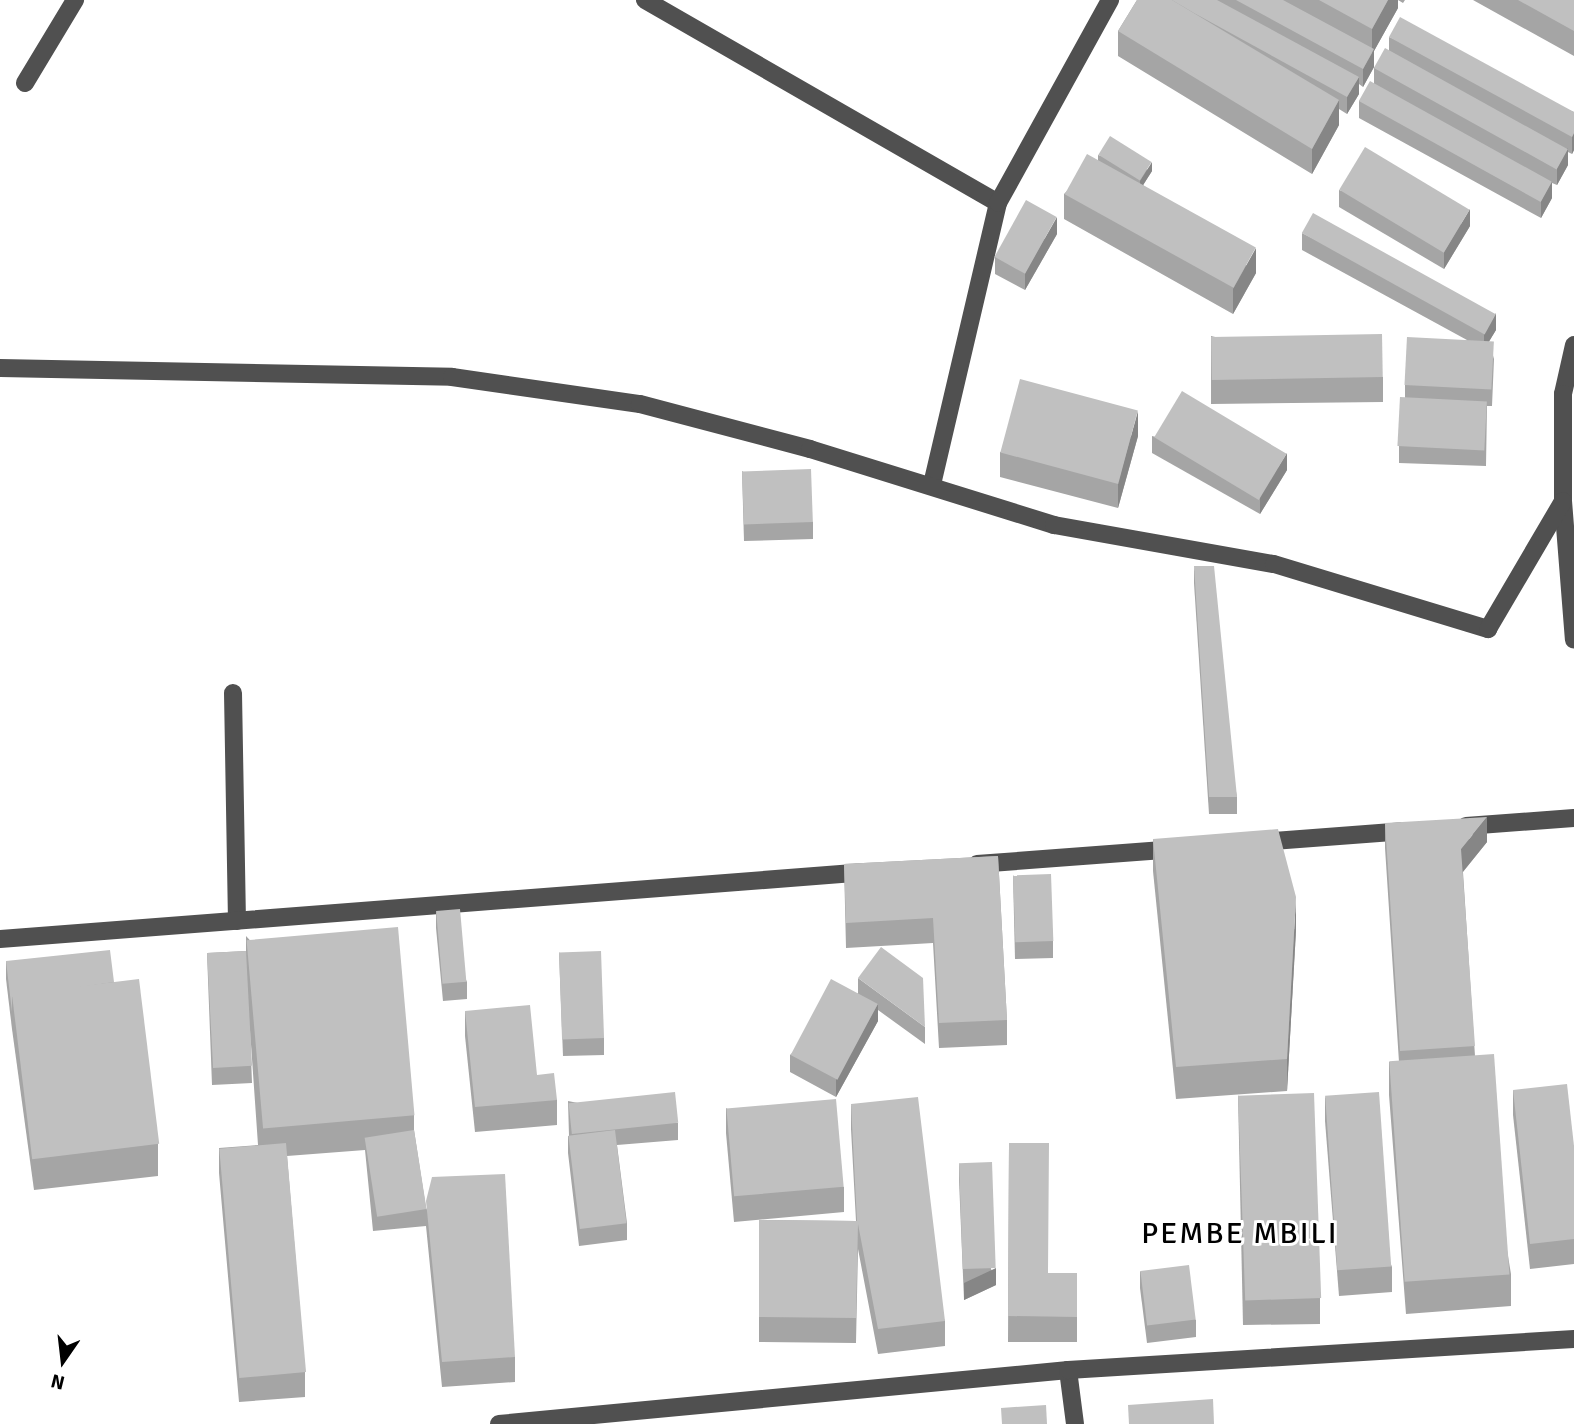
<!DOCTYPE html>
<html>
<head>
<meta charset="utf-8">
<style>
	body { margin:0 }
	#map { position:relative; width:1574px; height:1424px; overflow:hidden; background:#fff; font-family:Signika,sans-serif }
	div>[style] { position:absolute }
	.minor>* { height:18px; margin:-9px; padding:0 9px; transform-origin:9px; border-radius:9px; background:#505050 }
	.wall>* { inset:0; background:#a5a5a5 }
	.shaded-wall>* { inset:0; background:#868686 }
	.building>* { inset:0; background:#c0c0c0; transform-origin:0 0 }
	span { translate:-50% -50%; white-space:nowrap; text-align:center; line-height:1.15; -webkit-text-stroke:6px #fff; paint-order:stroke }
	.quarter-label { font-size:30px; color:#000; letter-spacing:2px }
	.north { position:absolute; left:28px; top:1326px; width:70px; height:70px; -webkit-text-stroke:5px #fff; paint-order:stroke; rotate:194deg; font-size:19px; font-weight:700; line-height:28px; text-align:center; color:#000 }
	.north::after { content:''; display:block; margin:auto; width:24px; height:32px; background:#000; clip-path:polygon(50% 0,100% 100%,50% 72%,0 100%) }
</style>
</head>
<body>
<div id="map">
	<div class="minor">
		<div style="left:645px;top:0;width:407px;rotate:29.9deg"></div>
		<div style="left:998px;top:203px;width:290px;rotate:103.2deg"></div>
		<div style="left:25px;top:83px;width:97px;rotate:-58.9deg"></div>
		<div style="left:998px;top:203px;width:232px;rotate:-61.1deg"></div>
		<div style="left:1574px;top:345px;width:50px;rotate:102.7deg"></div>
		<div style="left:1563px;top:394px;width:107px;rotate:90deg"></div>
		<div style="left:1563px;top:501px;width:139px;rotate:85.5deg"></div>
		<div style="left:0;top:368px;width:452px;rotate:1.1deg"></div>
		<div style="left:452px;top:377px;width:190px;rotate:8.2deg"></div>
		<div style="left:640px;top:404px;width:176px;rotate:14.8deg"></div>
		<div style="left:810px;top:449px;width:256px;rotate:17.3deg"></div>
		<div style="left:1054px;top:525px;width:223px;rotate:10.1deg"></div>
		<div style="left:1274px;top:564px;width:224px;rotate:16.9deg"></div>
		<div style="left:1488px;top:629px;width:148px;rotate:-59.6deg"></div>
		<div style="left:233px;top:693px;width:228px;rotate:89deg"></div>
		<div style="left:1466px;top:826px;width:108px;rotate:-4.2deg"></div>
		<div style="left:1260px;top:842px;width:146px;rotate:-4.3deg"></div>
		<div style="left:977px;top:864px;width:200px;rotate:-4.3deg"></div>
		<div style="left:0;top:939px;width:869px;rotate:-4.42deg"></div>
		<div style="left:1068px;top:1370px;width:54px;rotate:82.6deg"></div>
		<div style="left:499px;top:1424px;width:572px;rotate:-5.42deg"></div>
		<div style="left:1068px;top:1370px;width:507px;rotate:-3.51deg"></div>
	</div>
	<div class="wall">
		<div style="clip-path:polygon(1137px 0,1405px 0,1403px 3px,1398px 0,1398px 8px,1374px 51px,1374px 67px,1363px 87px,1359px 84px,1359px 94px,1347px 114px,1339px 109px,1339px 125px,1312px 174px,1118px 56px,1118px 31px)"></div>
		<div style="clip-path:polygon(1473px 0,1574px 0,1574px 56px)"></div>
		<div style="clip-path:polygon(1389px 37px,1574px 112px,1574px 150px,1572px 154px,1568px 152px,1568px 165px,1557px 185px,1552px 183px,1552px 198px,1541px 218px,1359px 118px,1359px 101px,1374px 83px,1374px 68px,1389px 51px)"></div>
		<div style="clip-path:polygon(1098px 155px,1152px 171px,1143px 185px,1256px 273px,1233px 314px,1064px 219px,1064px 194px,1098px 160px)"></div>
		<div style="clip-path:polygon(1339px 190px,1470px 226px,1444px 269px,1339px 207px)"></div>
		<div style="clip-path:polygon(1302px 233px,1496px 330px,1489px 341px,1494px 359px,1492px 406px,1487px 406px,1486px 466px,1399px 463px,1399px 446px,1405px 398px,1405px 385px,1467px 340px,1302px 250px)"></div>
		<div style="clip-path:polygon(1057px 234px,1025px 290px,995px 274px,995px 257px)"></div>
		<div style="clip-path:polygon(1211px 336px,1383px 377px,1383px 402px,1211px 404px)"></div>
		<div style="clip-path:polygon(1138px 436px,1118px 508px,1000px 477px,1000px 452px)"></div>
		<div style="clip-path:polygon(1152px 436px,1287px 470px,1260px 514px,1152px 453px)"></div>
		<div style="clip-path:polygon(742px 471px,813px 522px,813px 539px,744px 541px)"></div>
		<div style="clip-path:polygon(1194px 566px,1237px 797px,1237px 814px,1209px 814px,1194px 583px)"></div>
		<div style="clip-path:polygon(1385px 823px,1487px 842px,1463px 872px,1475px 1056px,1511px 1274px,1511px 1306px,1406px 1314px,1389px 1095px,1389px 1062px,1399px 1062px,1385px 848px)"></div>
		<div style="clip-path:polygon(1153px 839px,1296px 930px,1287px 1091px,1176px 1099px,1153px 871px)"></div>
		<div style="clip-path:polygon(998px 856px,1007px 1020px,1007px 1045px,939px 1048px,933px 943px,846px 948px,844px 864px)"></div>
		<div style="clip-path:polygon(1013px 875px,1053px 941px,1053px 958px,1015px 959px)"></div>
		<div style="clip-path:polygon(436px 911px,467px 982px,467px 999px,443px 1001px,436px 928px)"></div>
		<div style="clip-path:polygon(246px 936px,414px 1115px,414px 1130px,426px 1208px,515px 1357px,515px 1382px,442px 1387px,426px 1226px,373px 1231px,365px 1150px,287px 1156px,305px 1372px,305px 1397px,239px 1402px,219px 1173px,219px 1148px,258px 1145px,250px 1030px,252px 1083px,212px 1085px,207px 953px,246px 951px)"></div>
		<div style="clip-path:polygon(559px 952px,604px 1038px,604px 1055px,563px 1056px)"></div>
		<div style="clip-path:polygon(6px 961px,114px 982px,158px 1144px,158px 1176px,34px 1190px,12px 1029px,6px 979px)"></div>
		<div style="clip-path:polygon(858px 978px,925px 1027px,925px 1044px,878px 1010px,878px 1021px,836px 1097px,790px 1072px,790px 1055px,858px 993px)"></div>
		<div style="clip-path:polygon(465px 1011px,537px 1075px,557px 1100px,557px 1125px,475px 1132px,465px 1036px)"></div>
		<div style="clip-path:polygon(1513px 1090px,1574px 1146px,1574px 1264px,1530px 1269px,1513px 1115px)"></div>
		<div style="clip-path:polygon(1238px 1095px,1320px 1298px,1320px 1324px,1243px 1325px)"></div>
		<div style="clip-path:polygon(1325px 1096px,1392px 1267px,1392px 1292px,1339px 1296px,1325px 1121px)"></div>
		<div style="clip-path:polygon(568px 1101px,678px 1123px,678px 1140px,617px 1145px,627px 1223px,627px 1240px,579px 1246px,568px 1153px,568px 1136px,569px 1136px)"></div>
		<div style="clip-path:polygon(851px 1104px,945px 1321px,945px 1346px,878px 1354px,858px 1249px,856px 1343px,759px 1342px,759px 1220px,856px 1221px,851px 1129px)"></div>
		<div style="clip-path:polygon(726px 1108px,844px 1187px,844px 1212px,734px 1222px,726px 1133px)"></div>
		<div style="clip-path:polygon(1009px 1143px,1048px 1273px,1077px 1273px,1077px 1342px,1008px 1342px)"></div>
		<div style="clip-path:polygon(959px 1163px,996px 1285px,964px 1300px,959px 1180px)"></div>
		<div style="clip-path:polygon(1140px 1271px,1196px 1320px,1196px 1337px,1147px 1343px,1140px 1288px)"></div>
	</div>
	<div class="shaded-wall">
		<div style="clip-path:polygon(1388px 0,1398px 0,1398px 8px,1374px 51px,1374px 67px,1363px 87px,1363px 69px,1372px 53px,1372px 29px)"></div>
		<div style="clip-path:polygon(1359px 77px,1359px 94px,1347px 114px,1347px 97px)"></div>
		<div style="clip-path:polygon(1339px 100px,1339px 125px,1312px 174px,1312px 149px)"></div>
		<div style="clip-path:polygon(1574px 133px,1574px 150px,1572px 154px,1572px 137px)"></div>
		<div style="clip-path:polygon(1568px 148px,1568px 165px,1557px 185px,1557px 168px)"></div>
		<div style="clip-path:polygon(1152px 162px,1152px 171px,1140px 190px,1140px 181px)"></div>
		<div style="clip-path:polygon(1552px 181px,1552px 198px,1541px 218px,1541px 201px)"></div>
		<div style="clip-path:polygon(1470px 209px,1470px 226px,1444px 269px,1444px 252px)"></div>
		<div style="clip-path:polygon(1057px 217px,1057px 234px,1025px 290px,1025px 273px)"></div>
		<div style="clip-path:polygon(1256px 248px,1256px 273px,1233px 314px,1233px 289px)"></div>
		<div style="clip-path:polygon(1496px 313px,1496px 330px,1484px 350px,1484px 333px)"></div>
		<div style="clip-path:polygon(1138px 411px,1138px 436px,1118px 508px,1118px 483px)"></div>
		<div style="clip-path:polygon(1287px 453px,1287px 470px,1260px 514px,1260px 496px)"></div>
		<div style="clip-path:polygon(1487px 817px,1487px 842px,1461px 874px,1461px 849px)"></div>
		<div style="clip-path:polygon(1296px 897px,1296px 930px,1287px 1091px,1287px 1059px)"></div>
		<div style="clip-path:polygon(878px 1004px,878px 1021px,836px 1097px,836px 1080px)"></div>
		<div style="clip-path:polygon(996px 1268px,996px 1285px,964px 1300px,964px 1283px)"></div>
	</div>
	<div class="building">
		<div style="clip-path:polygon(1137px 0,1172px 0,1339px 100px,1312px 149px,1118px 31px)"></div>
		<div style="clip-path:polygon(1172px 0,1217px 0,1359px 77px,1347px 97px,1194px 13px)"></div>
		<div style="clip-path:polygon(1236px 0,1283px 0,1374px 49px,1363px 69px)"></div>
		<div style="clip-path:polygon(1319px 0,1388px 0,1372px 29px)"></div>
		<div style="clip-path:polygon(1518px 0,1574px 0,1574px 31px)"></div>
		<div style="clip-path:polygon(1400px 17px,1574px 112px,1574px 133px,1572px 137px,1389px 37px)"></div>
		<div style="left:1385px;top:48px;width:209px;height:23px;rotate:29deg"></div>
		<div style="left:1370px;top:81px;width:208px;height:23px;rotate:29deg"></div>
		<div style="left:1110px;top:136px;width:49px;height:22px;rotate:32deg"></div>
		<div style="left:1365px;top:147px;width:122px;height:50px;rotate:31deg"></div>
		<div style="left:1087px;top:154px;width:193px;height:46px;rotate:29deg"></div>
		<div style="left:1026px;top:200px;width:35px;height:65px;rotate:29deg"></div>
		<div style="left:1313px;top:213px;width:209px;height:23px;rotate:29deg"></div>
		<div style="left:1382px;top:334px;width:43px;height:171px;rotate:89deg"></div>
		<div style="left:1407px;top:337px;width:87px;height:48px;rotate:3deg"></div>
		<div style="left:1020px;top:379px;width:122px;height:76px;rotate:15deg"></div>
		<div style="left:1182px;top:391px;width:122px;height:54px;rotate:31deg"></div>
		<div style="left:1400px;top:397px;width:87px;height:49px;rotate:3deg"></div>
		<div style="left:811px;top:469px;width:53px;height:69px;rotate:88deg"></div>
		<div style="clip-path:polygon(1194px 566px,1214px 566px,1237px 797px,1209px 797px)"></div>
		<div style="clip-path:polygon(1487px 817px,1461px 849px,1475px 1046px,1400px 1051px,1385px 823px)"></div>
		<div style="clip-path:polygon(1278px 829px,1296px 897px,1287px 1059px,1176px 1067px,1153px 839px)"></div>
		<div style="clip-path:polygon(998px 856px,1007px 1020px,939px 1023px,933px 918px,846px 923px,844px 864px)"></div>
		<div style="left:1051px;top:874px;width:67px;height:38px;rotate:88deg"></div>
		<div style="left:460px;top:909px;width:73px;height:24px;rotate:85deg"></div>
		<div style="left:398px;top:927px;width:189px;height:152px;rotate:85deg"></div>
		<div style="clip-path:polygon(881px 947px,923px 978px,925px 1027px,858px 978px)"></div>
		<div style="clip-path:polygon(110px 950px,114px 982px,12px 997px,12px 1012px,6px 961px)"></div>
		<div style="left:246px;top:951px;width:115px;height:39px;rotate:87deg"></div>
		<div style="left:601px;top:951px;width:87px;height:42px;rotate:88deg"></div>
		<div style="left:139px;top:979px;width:166px;height:128px;rotate:83deg"></div>
		<div style="left:831px;top:979px;width:53px;height:86px;rotate:28deg"></div>
		<div style="clip-path:polygon(530px 1005px,537px 1075px,554px 1073px,557px 1100px,475px 1107px,465px 1011px)"></div>
		<div style="left:1494px;top:1054px;width:221px;height:105px;rotate:86deg"></div>
		<div style="clip-path:polygon(1567px 1084px,1574px 1146px,1574px 1239px,1530px 1244px,1513px 1090px)"></div>
		<div style="left:675px;top:1092px;width:31px;height:107px;rotate:84deg"></div>
		<div style="left:1379px;top:1092px;width:175px;height:54px;rotate:86deg"></div>
		<div style="left:1314px;top:1093px;width:205px;height:76px;rotate:88deg"></div>
		<div style="clip-path:polygon(918px 1097px,945px 1321px,878px 1329px,858px 1224px,856px 1318px,759px 1317px,759px 1220px,857px 1221px,851px 1104px)"></div>
		<div style="left:836px;top:1099px;width:88px;height:110px;rotate:85deg"></div>
		<div style="left:414px;top:1130px;width:80px;height:50px;rotate:81deg"></div>
		<div style="left:615px;top:1130px;width:94px;height:47px;rotate:83deg"></div>
		<div style="left:286px;top:1143px;width:230px;height:67px;rotate:85deg"></div>
		<div style="clip-path:polygon(1009px 1143px,1049px 1143px,1048px 1273px,1077px 1273px,1077px 1317px,1008px 1316px)"></div>
		<div style="left:992px;top:1162px;width:106px;height:33px;rotate:88deg"></div>
		<div style="clip-path:polygon(505px 1174px,515px 1357px,442px 1362px,426px 1201px,432px 1177px)"></div>
		<div style="left:1189px;top:1265px;width:55px;height:49px;rotate:83deg"></div>
		<div style="clip-path:polygon(1213px 1399px,1214px 1424px,1129px 1424px,1128px 1405px)"></div>
		<div style="clip-path:polygon(1046px 1405px,1047px 1424px,1002px 1424px,1001px 1408px)"></div>
	</div>
	<div class="quarter-label">
		<span style="left:1240px;top:1234px">PEMBE MBILI</span>
	</div>
	<div class="north">N</div>
</div>
</body>
</html>
